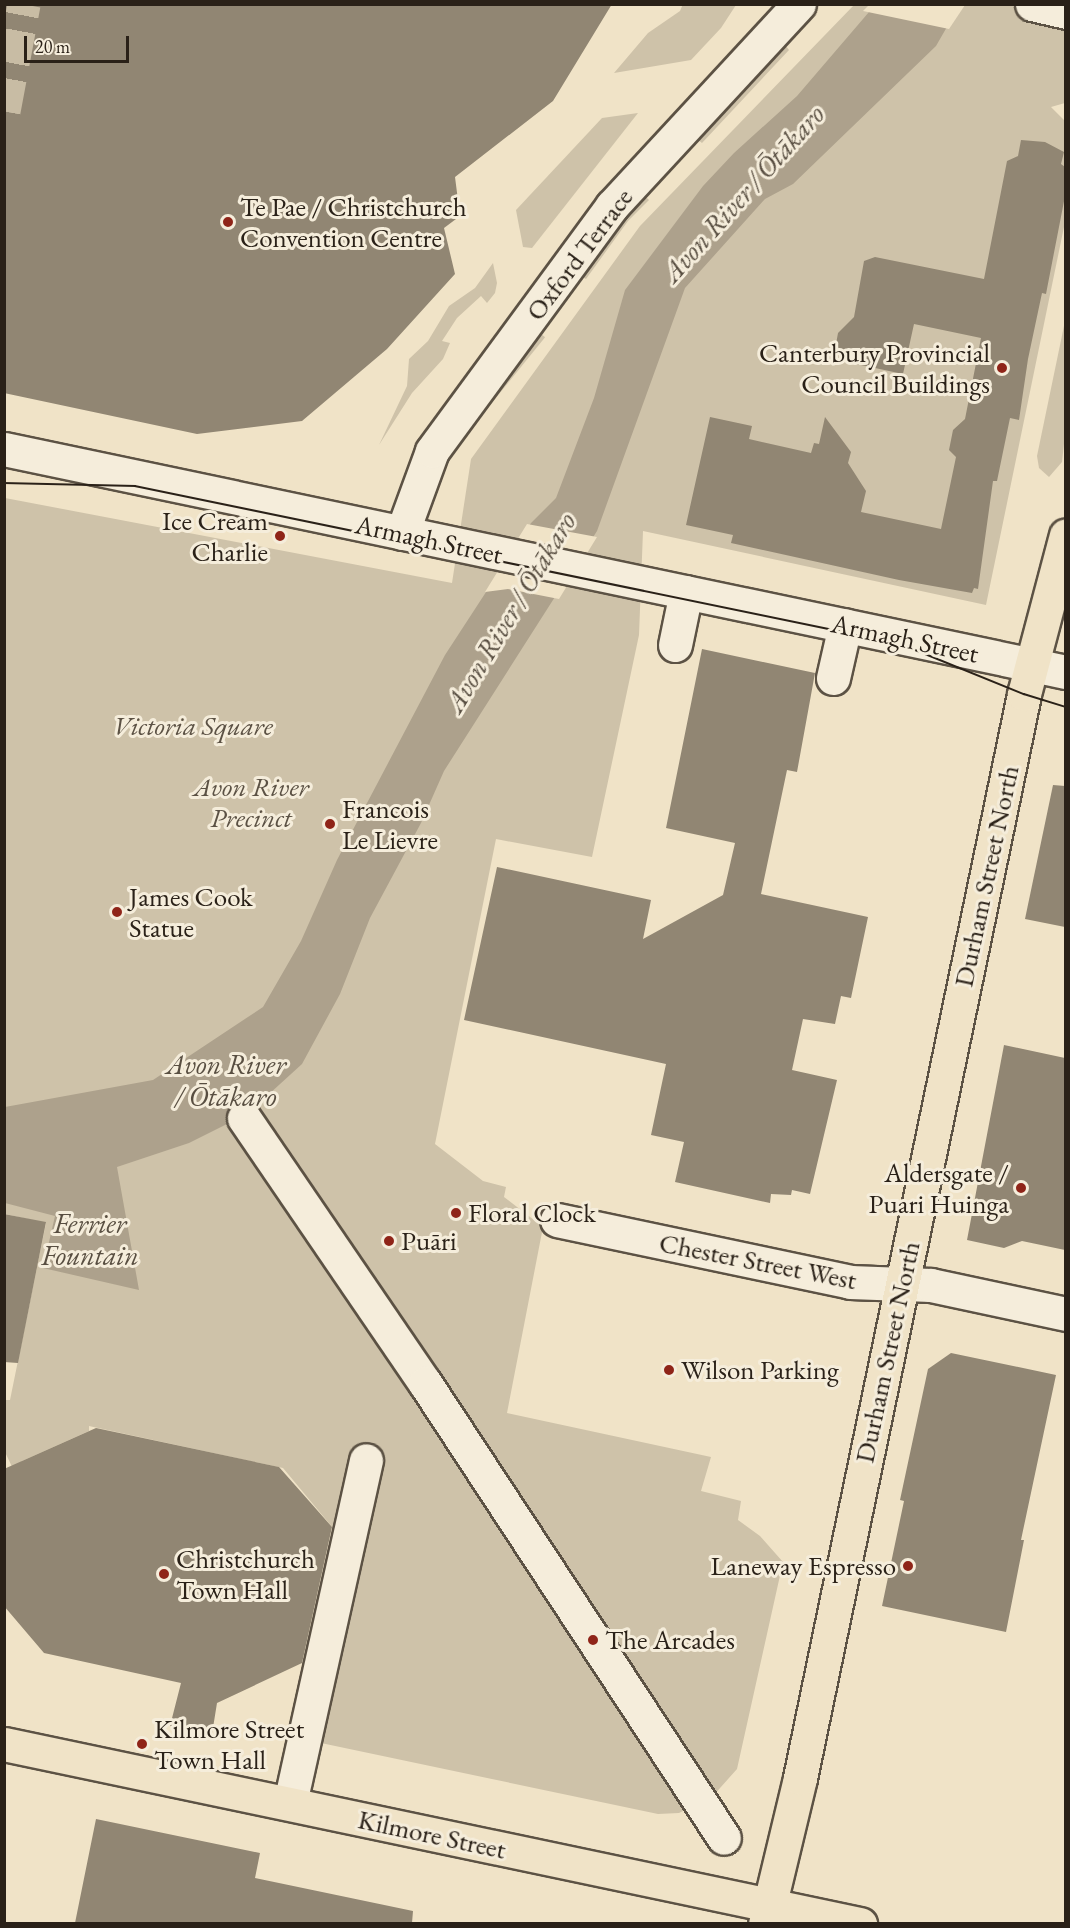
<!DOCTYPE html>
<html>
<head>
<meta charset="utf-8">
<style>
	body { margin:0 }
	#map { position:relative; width:1070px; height:1928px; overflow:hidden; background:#f0e3c7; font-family:"EB Garamond",serif }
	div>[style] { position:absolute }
	.green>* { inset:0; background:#cec2a9; transform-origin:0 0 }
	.water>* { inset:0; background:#ada18c }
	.pier>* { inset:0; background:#f0e3c7 }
	.building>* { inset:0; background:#918673 }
	.minor-tunnel>* { height:33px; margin-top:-16.5px; transform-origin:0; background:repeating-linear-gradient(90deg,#c8bca4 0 33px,transparent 0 49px) }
	.roads { filter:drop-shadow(2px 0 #5c5244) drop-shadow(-2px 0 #5c5244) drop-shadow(0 2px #5c5244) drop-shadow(0 -2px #5c5244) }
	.minor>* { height:33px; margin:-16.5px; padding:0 16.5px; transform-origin:16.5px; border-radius:16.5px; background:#f5eddb }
	.major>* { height:33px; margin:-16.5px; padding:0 16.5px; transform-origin:16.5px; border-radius:16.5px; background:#f0e3c7 }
	.tram>* { height:1.5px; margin:-0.75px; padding:0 0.75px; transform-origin:0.75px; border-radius:0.75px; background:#2a2118 }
	.dots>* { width:16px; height:16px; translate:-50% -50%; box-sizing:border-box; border:3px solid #f5eddb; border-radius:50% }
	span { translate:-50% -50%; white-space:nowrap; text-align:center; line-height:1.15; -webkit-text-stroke:6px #f5eddb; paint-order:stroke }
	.poi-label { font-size:27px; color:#2a2118 }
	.left { translate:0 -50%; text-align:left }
	.right { translate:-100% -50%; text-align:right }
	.street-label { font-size:27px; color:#2a2118 }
	.park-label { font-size:27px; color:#5b5144; font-style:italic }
	.water-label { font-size:28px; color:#584e41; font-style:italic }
	.frame { position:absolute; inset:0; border:6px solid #2a2118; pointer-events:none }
	.scale { position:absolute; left:24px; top:36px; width:105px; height:27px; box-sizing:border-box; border:3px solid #2a2118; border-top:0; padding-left:8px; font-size:18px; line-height:21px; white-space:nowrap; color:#2a2118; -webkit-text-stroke:4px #f5eddb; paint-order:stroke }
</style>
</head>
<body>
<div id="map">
	<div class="green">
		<div style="clip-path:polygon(683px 4px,736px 5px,721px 28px,691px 60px,614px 73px,648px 33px,680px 11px)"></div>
		<div style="clip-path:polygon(854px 5px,1065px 5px,1065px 103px,1051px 107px,1065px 121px,1065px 222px,986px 605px,643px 531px,639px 635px,592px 857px,496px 839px,435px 1144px,483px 1181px,506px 1187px,504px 1197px,543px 1227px,507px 1413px,711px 1457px,701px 1491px,741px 1501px,738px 1520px,760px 1536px,783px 1562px,737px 1769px,712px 1797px,679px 1813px,658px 1814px,321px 1743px,376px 1480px,343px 1480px,333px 1528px,283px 1468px,89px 1426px,89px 1431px,22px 1461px,14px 1471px,5px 1452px,5px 1400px,10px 1400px,46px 1223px,5px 1214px,5px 498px,452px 583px,471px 459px,640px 226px)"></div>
		<div style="clip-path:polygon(790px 32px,793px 35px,785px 45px,789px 50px,702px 143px,697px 139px)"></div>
		<div style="clip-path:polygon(638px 113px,532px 248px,523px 247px,516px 210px,602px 118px)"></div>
		<div style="clip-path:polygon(644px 195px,649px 200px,628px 221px,586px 279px,581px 276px,620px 212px)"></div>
		<div style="clip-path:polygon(493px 263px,497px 283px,495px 293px,487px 303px,481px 296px,457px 318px,442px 341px,450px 343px,443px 359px,412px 393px,379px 445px,407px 386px,409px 359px,428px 341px,449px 306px,475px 288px)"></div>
		<div style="clip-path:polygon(1065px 321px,1065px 435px,1062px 462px,1049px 477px,1039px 468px,1037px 456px)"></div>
		<div style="left:535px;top:329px;width:13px;height:139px;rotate:39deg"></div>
	</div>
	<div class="water">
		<div style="clip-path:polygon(875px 5px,959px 6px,936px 46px,793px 184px,765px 199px,685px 288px,597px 531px,444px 771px,421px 823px,370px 918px,340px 994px,302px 1064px,247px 1114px,189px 1143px,117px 1167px,139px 1290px,43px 1268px,55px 1216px,5px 1203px,5px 1107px,153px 1080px,263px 1007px,301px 941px,337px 860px,445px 655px,531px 523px,556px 498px,594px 398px,625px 290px,703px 186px,734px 153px,797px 96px)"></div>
	</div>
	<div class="pier">
		<div style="clip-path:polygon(870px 4px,965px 4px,965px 5px,949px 29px,863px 11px)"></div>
		<div style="clip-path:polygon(527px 524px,597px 537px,559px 599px,508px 589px,485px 592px)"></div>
	</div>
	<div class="building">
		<div style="clip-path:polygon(4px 4px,612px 4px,553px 101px,455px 177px,460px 216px,444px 228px,455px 274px,387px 349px,302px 421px,197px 434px,4px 393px)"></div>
		<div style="clip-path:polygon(1021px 140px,1045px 142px,1064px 152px,1061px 164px,1065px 167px,1065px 196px,1046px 294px,1042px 293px,1028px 359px,1019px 420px,1010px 418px,997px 481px,993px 481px,978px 589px,974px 588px,972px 593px,899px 580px,731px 543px,733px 535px,686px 525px,710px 417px,752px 426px,749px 439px,811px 453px,814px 443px,819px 444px,825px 417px,851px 452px,848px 463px,866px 491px,861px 512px,941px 529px,956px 457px,949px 450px,953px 430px,965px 419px,981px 338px,914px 324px,903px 374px,847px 362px,836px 344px,838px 333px,854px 317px,864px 261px,875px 257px,984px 279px,1007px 161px,1018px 156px)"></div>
		<div style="clip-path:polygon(702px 649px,815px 673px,797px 772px,787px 770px,761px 894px,868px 917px,851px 998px,841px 996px,835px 1024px,803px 1019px,792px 1070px,837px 1080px,810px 1194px,792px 1190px,791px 1195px,771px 1194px,770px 1203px,675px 1182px,684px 1142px,651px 1135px,666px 1064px,464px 1020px,497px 867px,651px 900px,643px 939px,723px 895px,735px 843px,666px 828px)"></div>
		<div style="clip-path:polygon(1053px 785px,1065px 786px,1065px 927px,1025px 919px)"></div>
		<div style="clip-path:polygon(1004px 1045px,1065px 1058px,1065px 1250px,1022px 1241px,1004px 1248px,967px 1240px)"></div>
		<div style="clip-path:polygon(4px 1214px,46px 1222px,18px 1363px,4px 1362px)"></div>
		<div style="clip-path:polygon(951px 1353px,1056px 1375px,1021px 1540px,1024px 1540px,1006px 1632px,882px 1606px,904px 1501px,900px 1500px,928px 1369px)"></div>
		<div style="clip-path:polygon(96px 1428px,279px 1467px,332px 1527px,302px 1663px,217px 1703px,212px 1734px,170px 1726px,181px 1683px,44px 1653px,4px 1606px,4px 1469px)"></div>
		<div style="clip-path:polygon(96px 1819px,260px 1853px,255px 1878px,413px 1911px,412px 1923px,75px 1923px)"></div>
	</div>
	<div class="minor-tunnel">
		<div style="left:4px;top:111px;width:109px;rotate:-79.4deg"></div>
	</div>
	<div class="roads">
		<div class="minor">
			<div style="left:1032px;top:4px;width:35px;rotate:13deg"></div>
			<div style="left:4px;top:449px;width:1085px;rotate:11.86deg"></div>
			<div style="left:402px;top:533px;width:87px;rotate:-69.9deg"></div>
			<div style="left:432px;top:451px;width:304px;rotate:-53.7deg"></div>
			<div style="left:612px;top:206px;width:275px;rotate:-47.2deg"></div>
			<div style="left:675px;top:645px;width:54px;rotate:-78.3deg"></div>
			<div style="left:833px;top:678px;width:54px;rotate:-77.2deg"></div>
			<div style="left:244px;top:1118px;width:321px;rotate:55.7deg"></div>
			<div style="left:425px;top:1383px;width:544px;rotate:56.69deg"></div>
			<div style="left:557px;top:1220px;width:299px;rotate:11.9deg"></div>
			<div style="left:850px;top:1282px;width:81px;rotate:2.1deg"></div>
			<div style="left:931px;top:1285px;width:138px;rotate:12.1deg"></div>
			<div style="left:290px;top:1803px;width:351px;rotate:-77.5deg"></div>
		</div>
		<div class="major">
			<div style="left:4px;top:1744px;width:875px;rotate:11.88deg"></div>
			<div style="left:765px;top:1924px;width:150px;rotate:-76.5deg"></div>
			<div style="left:800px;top:1778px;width:1107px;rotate:-78.32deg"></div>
			<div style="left:1024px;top:694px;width:164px;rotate:-75.2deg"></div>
		</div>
	</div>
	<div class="tram">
		<div style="left:4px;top:483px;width:131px;rotate:1.3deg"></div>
		<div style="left:135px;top:486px;width:724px;rotate:11.64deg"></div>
		<div style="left:844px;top:632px;width:71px;rotate:13.8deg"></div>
		<div style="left:913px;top:649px;width:120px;rotate:22.1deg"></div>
		<div style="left:1024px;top:694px;width:44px;rotate:17.2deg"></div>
	</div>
	<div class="dots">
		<div style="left:228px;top:222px;background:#8f2418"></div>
		<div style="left:1002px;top:368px;background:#8f2418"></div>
		<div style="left:280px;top:536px;background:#8f2418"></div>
		<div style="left:330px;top:824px;background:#8f2418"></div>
		<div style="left:117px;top:912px;background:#8f2418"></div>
		<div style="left:1021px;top:1188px;background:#8f2418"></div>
		<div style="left:456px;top:1213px;background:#8f2418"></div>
		<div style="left:389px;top:1241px;background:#8f2418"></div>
		<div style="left:669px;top:1370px;background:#8f2418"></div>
		<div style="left:908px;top:1566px;background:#8f2418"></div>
		<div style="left:164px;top:1574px;background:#8f2418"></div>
		<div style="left:593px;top:1640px;background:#8f2418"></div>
		<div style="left:142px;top:1744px;background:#8f2418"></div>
	</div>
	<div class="poi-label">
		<span class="left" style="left:240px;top:222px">Te Pae / Christchurch<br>Convention Centre</span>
		<span class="right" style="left:990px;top:368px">Canterbury Provincial<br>Council Buildings</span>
		<span class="right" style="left:268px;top:536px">Ice Cream<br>Charlie</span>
		<span class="left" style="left:342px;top:824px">Francois<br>Le Lievre</span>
		<span class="left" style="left:129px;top:912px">James Cook<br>Statue</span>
		<span class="right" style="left:1009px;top:1188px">Aldersgate /<br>Puari Huinga</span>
		<span class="left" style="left:468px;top:1213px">Floral Clock</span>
		<span class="left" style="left:401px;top:1241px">Puāri</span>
		<span class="left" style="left:681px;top:1370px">Wilson Parking</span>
		<span class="left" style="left:176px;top:1574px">Christchurch<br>Town Hall</span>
		<span class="right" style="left:896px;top:1566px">Laneway Espresso</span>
		<span class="left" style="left:605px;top:1640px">The Arcades</span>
		<span class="left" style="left:154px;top:1744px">Kilmore Street<br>Town Hall</span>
	</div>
	<div class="street-label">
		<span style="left:579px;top:254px;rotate:-53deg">Oxford Terrace</span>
		<span style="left:429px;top:539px;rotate:12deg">Armagh Street</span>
		<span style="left:905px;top:638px;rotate:12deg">Armagh Street</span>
		<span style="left:986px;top:876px;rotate:-78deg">Durham Street North</span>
		<span style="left:758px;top:1261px;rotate:11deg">Chester Street West</span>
		<span style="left:887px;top:1352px;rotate:-78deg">Durham Street North</span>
		<span style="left:432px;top:1834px;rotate:12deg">Kilmore Street</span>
	</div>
	<div class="park-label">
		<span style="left:193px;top:726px">Victoria Square</span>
		<span style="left:251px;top:802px">Avon River<br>Precinct</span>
	</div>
	<div class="water-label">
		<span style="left:743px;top:193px;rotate:-48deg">Avon River / Ōtākaro</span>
		<span style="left:510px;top:612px;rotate:-59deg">Avon River / Ōtākaro</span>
		<span style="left:226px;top:1080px">Avon River<br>/ Ōtākaro</span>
		<span style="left:90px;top:1239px">Ferrier<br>Fountain</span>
	</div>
	<div class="frame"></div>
	<div class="scale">20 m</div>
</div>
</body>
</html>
